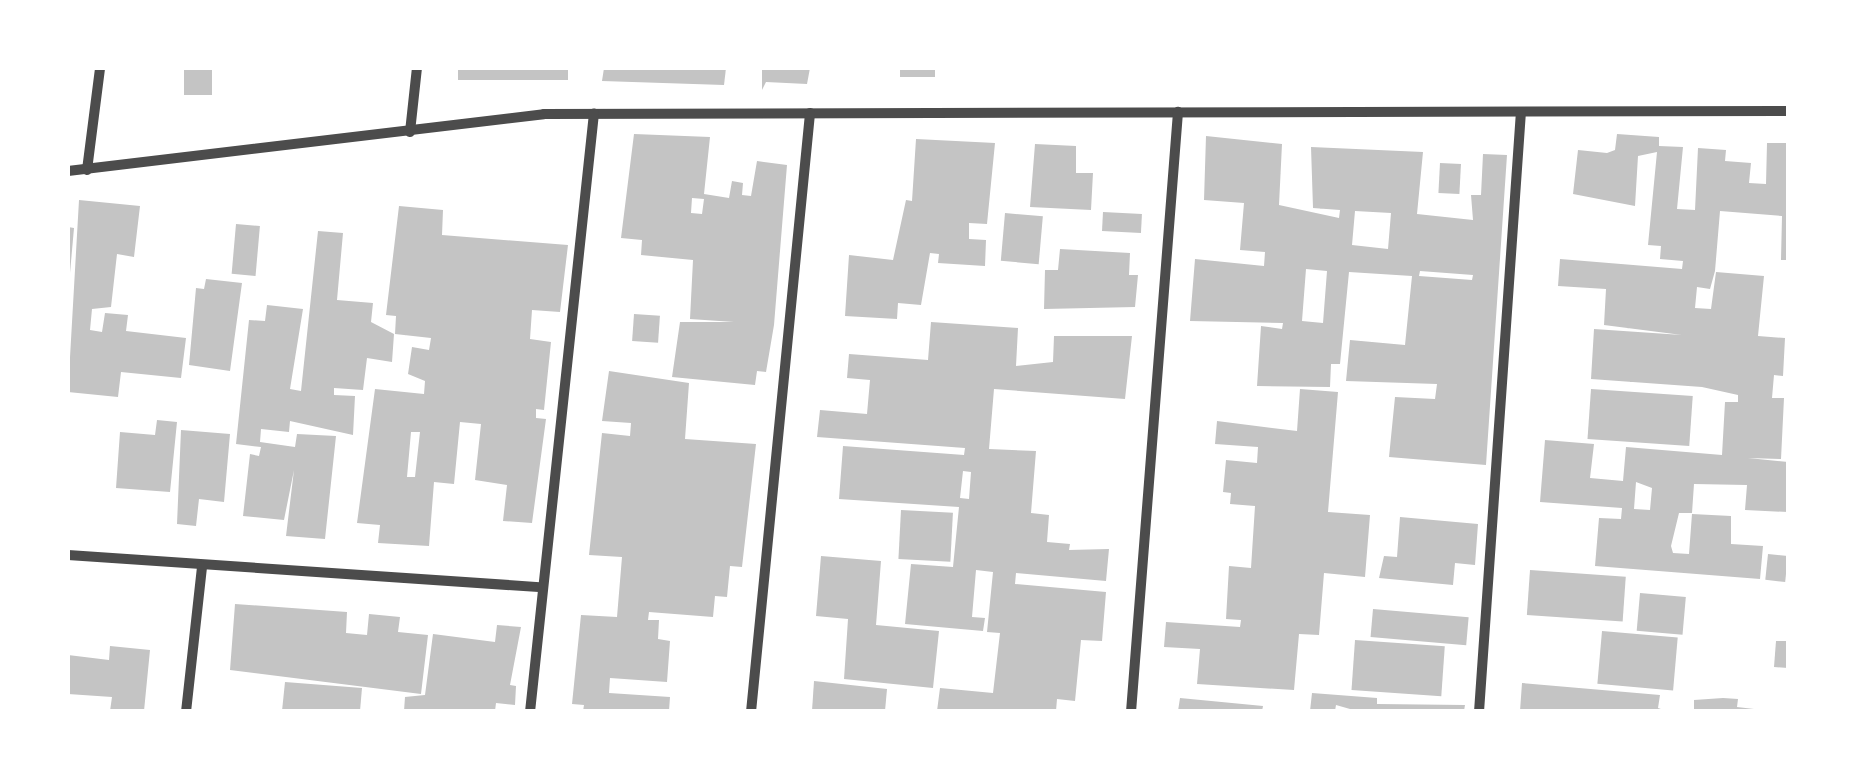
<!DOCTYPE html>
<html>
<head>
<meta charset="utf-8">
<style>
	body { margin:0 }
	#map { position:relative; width:1856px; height:779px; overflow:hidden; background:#fff; font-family:"DejaVu Sans",sans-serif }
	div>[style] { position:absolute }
	.building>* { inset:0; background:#c4c4c4; transform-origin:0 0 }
	.minor>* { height:10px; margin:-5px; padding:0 5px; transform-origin:5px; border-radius:5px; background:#4c4c4c }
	span { translate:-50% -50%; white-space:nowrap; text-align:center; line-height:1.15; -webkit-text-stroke:9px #fff; paint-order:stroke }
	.frame { position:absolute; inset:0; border:70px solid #fff; pointer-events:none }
</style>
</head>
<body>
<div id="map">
	<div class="building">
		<div style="left:184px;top:68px;width:28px;height:27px"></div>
		<div style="left:458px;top:68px;width:110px;height:12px"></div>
		<div style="clip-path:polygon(604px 68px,726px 68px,724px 85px,602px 81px)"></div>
		<div style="clip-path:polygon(762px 68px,810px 68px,807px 84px,766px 82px,762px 90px)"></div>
		<div style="left:900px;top:68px;width:35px;height:9px"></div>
		<div style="clip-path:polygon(evenodd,634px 134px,710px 137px,704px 194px,729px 198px,732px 181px,743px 183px,742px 195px,751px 196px,757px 161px,787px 165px,774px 325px,766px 372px,757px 371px,755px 385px,672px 377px,680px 322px,734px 322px,690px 319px,693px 260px,641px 255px,642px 240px,621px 238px,634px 134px,692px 198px,704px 199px,702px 214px,691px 213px,692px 198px)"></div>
		<div style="clip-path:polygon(evenodd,1617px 134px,1659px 137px,1659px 146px,1683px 147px,1677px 209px,1695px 210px,1698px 148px,1726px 150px,1725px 161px,1751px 163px,1749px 183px,1766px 184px,1767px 143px,1788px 143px,1788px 260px,1781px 260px,1782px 216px,1720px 211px,1715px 271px,1710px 289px,1697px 287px,1695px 308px,1711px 309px,1716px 272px,1764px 276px,1758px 336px,1785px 338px,1783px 376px,1774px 375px,1772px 398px,1784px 398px,1781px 459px,1748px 458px,1788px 462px,1788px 512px,1745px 510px,1747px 485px,1694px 484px,1692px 513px,1679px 513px,1671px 546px,1673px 553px,1689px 554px,1692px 514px,1731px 516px,1731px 544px,1763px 546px,1760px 579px,1595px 566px,1599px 518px,1621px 519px,1622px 508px,1540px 502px,1545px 440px,1594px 444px,1590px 478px,1623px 481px,1626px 447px,1722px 455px,1725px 402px,1738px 402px,1738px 395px,1702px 387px,1591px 379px,1594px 329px,1682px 335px,1604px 325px,1606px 289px,1558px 286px,1560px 259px,1682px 269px,1683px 261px,1660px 259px,1661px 246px,1648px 245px,1657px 152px,1638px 156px,1635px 206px,1573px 194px,1578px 150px,1607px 153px,1615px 150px,1617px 134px,1636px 482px,1652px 488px,1650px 510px,1634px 509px,1636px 482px)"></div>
		<div style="clip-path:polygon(evenodd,1206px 136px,1282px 144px,1279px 205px,1339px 218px,1340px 210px,1313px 208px,1311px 147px,1423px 152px,1417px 214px,1473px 220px,1471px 195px,1481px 195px,1483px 154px,1507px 155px,1486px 465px,1389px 457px,1395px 397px,1435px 399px,1437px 384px,1346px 381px,1350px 340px,1405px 345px,1412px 276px,1349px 272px,1340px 364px,1331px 364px,1330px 387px,1257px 386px,1261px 326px,1282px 329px,1283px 323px,1190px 321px,1195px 259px,1264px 266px,1265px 252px,1240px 250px,1244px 203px,1204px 200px,1206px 136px,1355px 211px,1391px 213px,1388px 249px,1352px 245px,1355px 211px,1206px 136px,1306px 269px,1327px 271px,1323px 323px,1302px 321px,1306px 269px,1206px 136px,1420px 271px,1473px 275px,1472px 280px,1419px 276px,1420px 271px)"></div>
		<div style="clip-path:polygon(916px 139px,995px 143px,987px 224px,969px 223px,969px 239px,986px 240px,985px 266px,938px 263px,939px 254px,930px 253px,921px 305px,898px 303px,897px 319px,845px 316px,849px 255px,893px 260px,906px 200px,912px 201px)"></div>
		<div style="clip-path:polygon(1035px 144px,1076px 146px,1076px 173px,1093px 173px,1091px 210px,1030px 207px)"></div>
		<div style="left:1440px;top:163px;width:21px;height:30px;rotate:3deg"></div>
		<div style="clip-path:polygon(79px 200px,140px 206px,134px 257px,117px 254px,111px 307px,92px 309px,90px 330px,102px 332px,105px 313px,128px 315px,126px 331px,186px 338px,181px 378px,121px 372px,118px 397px,68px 392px)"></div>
		<div style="clip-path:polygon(evenodd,399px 206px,443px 210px,442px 235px,568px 245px,560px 312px,532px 310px,530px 339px,551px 342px,544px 410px,536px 409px,536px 418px,546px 419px,532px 523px,503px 521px,507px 485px,475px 480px,481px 424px,460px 422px,454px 484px,434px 482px,429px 546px,378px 543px,380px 525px,357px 523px,375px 389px,424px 394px,425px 381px,408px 374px,412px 347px,429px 350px,431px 338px,395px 334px,396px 316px,386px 315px,399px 206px,411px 432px,420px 432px,415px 477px,407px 477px,411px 432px)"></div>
		<div style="left:1103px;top:212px;width:39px;height:19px;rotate:3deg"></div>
		<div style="left:1005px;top:213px;width:38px;height:48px;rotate:5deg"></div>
		<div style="left:236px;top:224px;width:24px;height:50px;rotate:5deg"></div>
		<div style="clip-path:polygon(68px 227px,74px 228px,70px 273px,68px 273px)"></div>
		<div style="clip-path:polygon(318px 231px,343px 233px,337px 300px,373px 303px,371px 322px,394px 334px,392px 362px,367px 358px,363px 390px,334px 388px,334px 395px,355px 396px,353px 435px,290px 421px,289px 432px,261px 429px,260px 442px,295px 447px,297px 434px,336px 436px,325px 539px,286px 536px,294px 470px,284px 520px,243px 516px,250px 454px,259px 456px,261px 447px,236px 444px,249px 320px,265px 321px,267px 305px,303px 309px,290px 389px,301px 391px)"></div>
		<div style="clip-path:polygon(1060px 249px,1130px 253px,1129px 275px,1138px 275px,1135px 307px,1044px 309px,1045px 270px,1058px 270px)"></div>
		<div style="clip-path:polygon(206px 279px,242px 283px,230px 371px,189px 365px,196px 288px,204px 289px)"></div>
		<div style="left:634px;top:314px;width:26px;height:27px;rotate:4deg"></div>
		<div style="clip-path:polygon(evenodd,931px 322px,1018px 328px,1016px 366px,1053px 362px,1054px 336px,1132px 336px,1125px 399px,994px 389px,989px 449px,1036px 451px,1031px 513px,1049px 515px,1047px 542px,1070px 544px,1069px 550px,1109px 549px,1106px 581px,1016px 573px,1015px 584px,1106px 592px,1102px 641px,1081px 640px,1075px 701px,1057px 699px,1056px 711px,937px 711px,940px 688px,993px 693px,1000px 633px,987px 632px,993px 572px,976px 570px,972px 617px,985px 618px,983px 631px,905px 624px,911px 564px,953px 567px,959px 507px,839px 499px,843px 446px,964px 455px,965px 448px,817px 437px,820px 410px,867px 414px,870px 380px,847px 378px,849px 354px,928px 360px,931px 322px,963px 471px,971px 472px,969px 499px,960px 498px,963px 471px)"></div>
		<div style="clip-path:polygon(609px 371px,689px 383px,685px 439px,756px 444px,742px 567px,730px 566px,727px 597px,715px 596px,713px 617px,649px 612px,648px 620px,659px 620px,658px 639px,670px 641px,667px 682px,610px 678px,609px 693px,670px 697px,669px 711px,583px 711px,584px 705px,572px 704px,581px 615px,617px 617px,622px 557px,589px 555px,602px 433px,630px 436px,631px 423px,602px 421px)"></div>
		<div style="clip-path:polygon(1300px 389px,1338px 392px,1328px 512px,1370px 515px,1365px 577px,1324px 573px,1319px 635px,1299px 634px,1294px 690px,1197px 684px,1200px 649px,1164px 647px,1166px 622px,1240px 627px,1241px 620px,1226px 619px,1229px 566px,1251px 568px,1255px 506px,1230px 504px,1231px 493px,1223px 492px,1226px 460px,1257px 463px,1258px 447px,1215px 444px,1217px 421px,1297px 431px)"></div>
		<div style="left:1591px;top:389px;width:102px;height:50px;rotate:4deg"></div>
		<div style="clip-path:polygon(157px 420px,177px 422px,170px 492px,116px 488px,120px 432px,155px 435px)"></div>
		<div style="clip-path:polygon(181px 430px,230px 434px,224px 502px,199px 499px,196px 526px,177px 524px)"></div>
		<div style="left:901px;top:510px;width:52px;height:49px;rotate:3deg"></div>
		<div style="clip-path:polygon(1400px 517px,1478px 524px,1475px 565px,1455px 563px,1453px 585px,1379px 578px,1384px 556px,1397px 557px)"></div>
		<div style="left:1768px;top:554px;width:20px;height:26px;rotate:6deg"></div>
		<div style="clip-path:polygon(821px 556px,881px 561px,876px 625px,939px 631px,933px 688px,844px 679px,848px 619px,816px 616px)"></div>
		<div style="left:1530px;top:570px;width:96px;height:45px;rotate:4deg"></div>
		<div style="left:1640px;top:593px;width:46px;height:38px;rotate:5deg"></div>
		<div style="clip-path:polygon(235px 604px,347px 612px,346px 633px,367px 635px,369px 614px,400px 617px,398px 632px,428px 635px,421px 694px,230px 670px)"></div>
		<div style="left:1373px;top:609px;width:96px;height:28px;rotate:5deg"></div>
		<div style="clip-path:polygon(497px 625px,521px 627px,510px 685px,516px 686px,515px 705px,496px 703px,495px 711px,404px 711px,405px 697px,425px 695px,433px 634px,495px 642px)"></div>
		<div style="left:1602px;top:631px;width:76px;height:53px;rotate:5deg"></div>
		<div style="left:1355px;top:640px;width:90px;height:50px;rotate:4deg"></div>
		<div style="clip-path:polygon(1776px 641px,1788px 641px,1788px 668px,1774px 667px)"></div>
		<div style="clip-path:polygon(110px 646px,150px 650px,144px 711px,110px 711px,112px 697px,68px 694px,68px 655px,109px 660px)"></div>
		<div style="clip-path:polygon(814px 681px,887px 689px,885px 711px,812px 711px)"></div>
		<div style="clip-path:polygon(285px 682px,362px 688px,360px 711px,282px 711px)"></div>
		<div style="clip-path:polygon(1522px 683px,1660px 695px,1658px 708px,1667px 711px,1520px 711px)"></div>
		<div style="clip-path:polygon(1312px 693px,1377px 698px,1377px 704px,1465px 705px,1464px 711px,1357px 711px,1336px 705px,1335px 711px,1310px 711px)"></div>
		<div style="clip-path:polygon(1180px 698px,1263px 706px,1262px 711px,1178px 711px)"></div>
		<div style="clip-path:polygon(1723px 698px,1738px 699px,1737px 707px,1771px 711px,1694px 711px,1694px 700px)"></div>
	</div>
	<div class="minor">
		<div style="left:410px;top:132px;width:64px;rotate:-83.8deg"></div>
		<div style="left:87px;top:170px;width:103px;rotate:-82.7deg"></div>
		<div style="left:68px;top:171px;width:479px;rotate:-6.8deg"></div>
		<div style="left:544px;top:114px;width:1244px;rotate:-0.14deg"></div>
		<div style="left:68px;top:555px;width:476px;rotate:3.9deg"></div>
		<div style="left:186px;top:712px;width:147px;rotate:-83.7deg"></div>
		<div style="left:530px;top:712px;width:602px;rotate:-83.9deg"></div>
		<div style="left:751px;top:712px;width:602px;rotate:-84.37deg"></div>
		<div style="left:1131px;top:712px;width:602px;rotate:-85.52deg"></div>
		<div style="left:1479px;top:712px;width:601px;rotate:-86deg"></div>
	</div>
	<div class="frame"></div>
</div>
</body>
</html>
